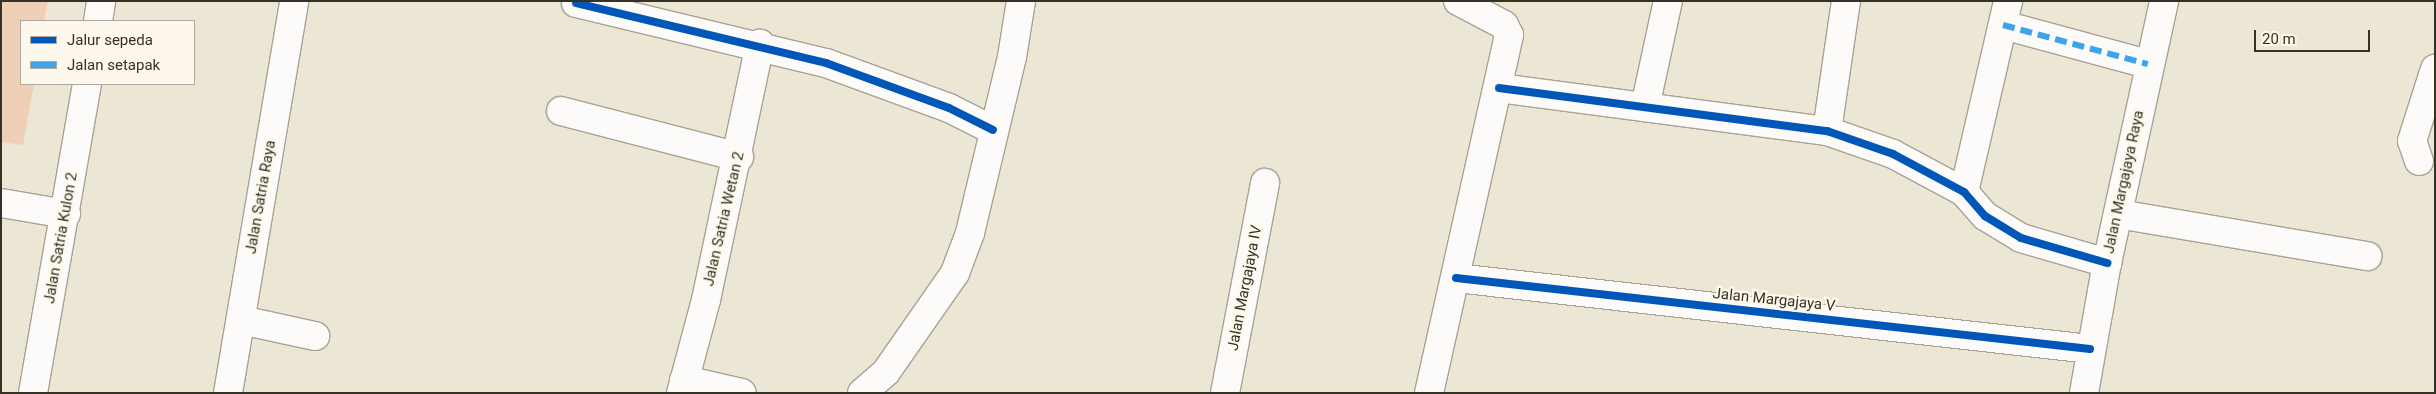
<!DOCTYPE html>
<html>
<head>
<meta charset="utf-8">
<style>
	body { margin:0 }
	#map { position:relative; width:2436px; height:394px; overflow:hidden; background:#ece6d4; font-family:Roboto,sans-serif }
	div>[style] { position:absolute }
	.green>* { inset:0; background:#f0cfb7 }
	.roads { filter:drop-shadow(1px 0 #a7a295) drop-shadow(-1px 0 #a7a295) drop-shadow(0 1px #a7a295) drop-shadow(0 -1px #a7a295) }
	.street>* { height:28px; margin:-14px; padding:0 14px; transform-origin:14px; border-radius:14px; background:#fcfbf9 }
	.quiet>* { height:6px; margin-top:-3px; transform-origin:0; background:repeating-linear-gradient(90deg,#3ea3eb 0 12px,transparent 0 18px) }
	.cycleway>* { height:8px; margin:-4px; padding:0 4px; transform-origin:4px; border-radius:4px; background:#0057b8 }
	span { translate:-50% -50%; white-space:nowrap; text-align:center; line-height:1.15; -webkit-text-stroke:4.5px #fdf8eb; paint-order:stroke }
	.street-label { font-size:15px; color:#353124 }
	.frame { position:absolute; inset:0; border:2px solid #353124; pointer-events:none }
	.legend { position:absolute; left:20px; top:20px; width:175px; height:65px; box-sizing:border-box; background:#fdf8eb; border:1px solid #ada89b; margin:0; padding:6px 9px; list-style:none; font-size:15px; color:#353124 }
	.legend li { display:flex; align-items:center; gap:10px; height:25px }
	.legend b { width:25px; border:1px solid #ada89b }
	.scale { position:absolute; left:2254px; top:30px; width:116px; height:22px; box-sizing:border-box; border:2px solid #353124; border-top:0; padding-left:6px; font-size:15px; line-height:18px; white-space:nowrap; color:#353124; -webkit-text-stroke:4px #fdf8eb; paint-order:stroke }
</style>
</head>
<body>
<div id="map">
	<div class="green">
		<div style="clip-path:polygon(1px 1px,48px 1px,44px 21px,21px 21px,21px 84px,34px 84px,23px 145px,1px 142px)"></div>
	</div>
	<div class="roads">
		<div class="street">
			<div style="left:576px;top:3px;width:257px;rotate:13.5deg"></div>
			<div style="left:826px;top:63px;width:131px;rotate:20.1deg"></div>
			<div style="left:949px;top:108px;width:49px;rotate:26.6deg"></div>
			<div style="left:98px;top:21px;width:20px;rotate:-81deg"></div>
			<div style="left:2003px;top:25px;width:150px;rotate:15.1deg"></div>
			<div style="left:1499px;top:88px;width:331px;rotate:7.5deg"></div>
			<div style="left:1827px;top:131px;width:70px;rotate:19.2deg"></div>
			<div style="left:1893px;top:154px;width:81px;rotate:28.2deg"></div>
			<div style="left:1964px;top:192px;width:32px;rotate:49deg"></div>
			<div style="left:1985px;top:216px;width:42px;rotate:31.4deg"></div>
			<div style="left:2021px;top:238px;width:90px;rotate:16.2deg"></div>
			<div style="left:1645px;top:107px;width:108px;rotate:-77.8deg"></div>
			<div style="left:561px;top:111px;width:184px;rotate:14.5deg"></div>
			<div style="left:1827px;top:131px;width:131px;rotate:-81.7deg"></div>
			<div style="left:2419px;top:161px;width:21px;rotate:-109deg"></div>
			<div style="left:2412px;top:141px;width:76px;rotate:-72.3deg"></div>
			<div style="left:1964px;top:192px;width:196px;rotate:-77deg"></div>
			<div style="left:1px;top:203px;width:66px;rotate:9.6deg"></div>
			<div style="left:2118px;top:214px;width:253px;rotate:9.6deg"></div>
			<div style="left:1456px;top:278px;width:638px;rotate:6.39deg"></div>
			<div style="left:241px;top:320px;width:76px;rotate:12.2deg"></div>
			<div style="left:684px;top:380px;width:59px;rotate:12.6deg"></div>
			<div style="left:33px;top:393px;width:314px;rotate:-80.1deg"></div>
			<div style="left:228px;top:393px;width:398px;rotate:-80.4deg"></div>
			<div style="left:681px;top:393px;width:96px;rotate:-75deg"></div>
			<div style="left:706px;top:300px;width:262px;rotate:-78.1deg"></div>
			<div style="left:862px;top:393px;width:32px;rotate:-41deg"></div>
			<div style="left:886px;top:372px;width:121px;rotate:-55.1deg"></div>
			<div style="left:955px;top:273px;width:43px;rotate:-69.4deg"></div>
			<div style="left:970px;top:233px;width:181px;rotate:-76.6deg"></div>
			<div style="left:1012px;top:57px;width:57px;rotate:-80.9deg"></div>
			<div style="left:1225px;top:393px;width:214px;rotate:-79.2deg"></div>
			<div style="left:1429px;top:393px;width:367px;rotate:-77.4deg"></div>
			<div style="left:1509px;top:35px;width:11px;rotate:-117deg"></div>
			<div style="left:1504px;top:25px;width:52px;rotate:-152.4deg"></div>
			<div style="left:2084px;top:393px;width:132px;rotate:-80deg"></div>
			<div style="left:2107px;top:263px;width:268px;rotate:-77.7deg"></div>
		</div>
	</div>
	<div class="quiet">
		<div style="left:2003px;top:25px;width:150px;rotate:15.1deg"></div>
	</div>
	<div class="cycleway">
		<div style="left:576px;top:3px;width:257px;rotate:13.5deg"></div>
		<div style="left:826px;top:63px;width:131px;rotate:20.1deg"></div>
		<div style="left:949px;top:108px;width:49px;rotate:26.6deg"></div>
		<div style="left:1499px;top:88px;width:331px;rotate:7.5deg"></div>
		<div style="left:1827px;top:131px;width:70px;rotate:19.2deg"></div>
		<div style="left:1893px;top:154px;width:81px;rotate:28.2deg"></div>
		<div style="left:1964px;top:192px;width:32px;rotate:49deg"></div>
		<div style="left:1985px;top:216px;width:42px;rotate:31.4deg"></div>
		<div style="left:2021px;top:238px;width:90px;rotate:16.2deg"></div>
		<div style="left:1456px;top:278px;width:638px;rotate:6.39deg"></div>
	</div>
	<div class="street-label">
		<span style="left:2124px;top:182px;rotate:-78deg">Jalan Margajaya Raya</span>
		<span style="left:261px;top:197px;rotate:-80deg">Jalan Satria Raya</span>
		<span style="left:724px;top:219px;rotate:-77deg">Jalan Satria Wetan 2</span>
		<span style="left:61px;top:238px;rotate:-80deg">Jalan Satria Kulon 2</span>
		<span style="left:1245px;top:288px;rotate:-79deg">Jalan Margajaya IV</span>
		<span style="left:1774px;top:300px;rotate:6deg">Jalan Margajaya V</span>
	</div>
	<div class="frame"></div>
	<ul class="legend">
	<li><b style="height:6px;background:#0057b8"></b>Jalur sepeda</li>
	<li><b style="height:6px;background:#3ea3eb"></b>Jalan setapak</li>
	</ul>
	<div class="scale">20 m</div>
</div>
</body>
</html>
